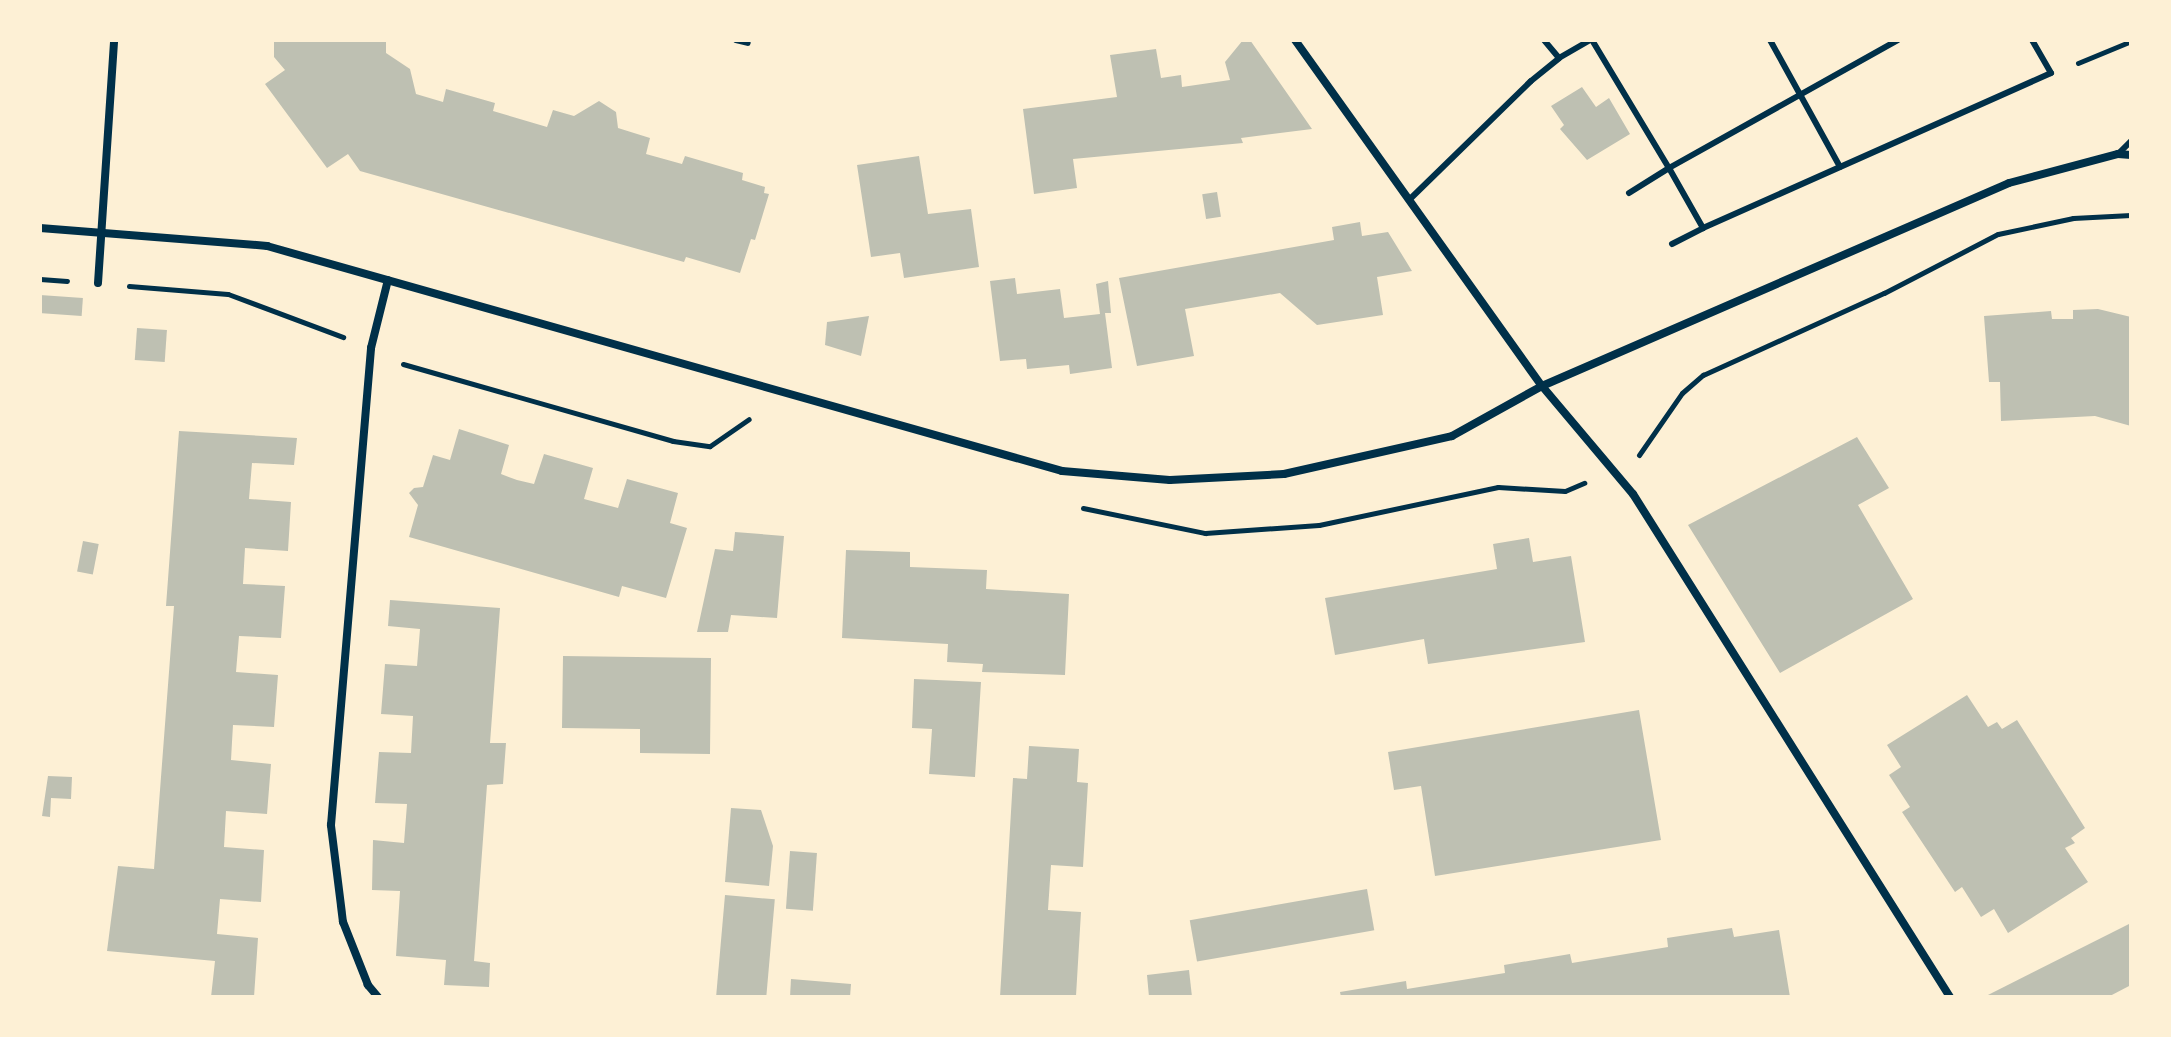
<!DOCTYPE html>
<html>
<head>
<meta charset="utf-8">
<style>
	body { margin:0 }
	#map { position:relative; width:2171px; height:1037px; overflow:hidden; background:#fdf0d5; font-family:Raleway,sans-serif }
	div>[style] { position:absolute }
	.building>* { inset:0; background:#bec0b2; transform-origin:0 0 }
	.path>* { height:5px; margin:-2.5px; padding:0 2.5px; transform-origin:2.5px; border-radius:2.5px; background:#003049 }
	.service>* { height:6px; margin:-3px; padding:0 3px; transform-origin:3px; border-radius:3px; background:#003049 }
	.minor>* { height:8px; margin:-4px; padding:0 4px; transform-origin:4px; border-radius:4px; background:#003049 }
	span { translate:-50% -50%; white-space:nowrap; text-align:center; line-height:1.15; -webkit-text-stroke:6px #fdf0d5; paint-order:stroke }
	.frame { position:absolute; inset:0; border:42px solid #fdf0d5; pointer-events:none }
</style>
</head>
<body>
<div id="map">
	<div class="building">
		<div style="clip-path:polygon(274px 40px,386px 40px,386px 53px,410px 69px,416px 94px,443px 102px,446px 89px,495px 103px,493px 111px,547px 127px,553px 110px,574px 116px,599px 101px,616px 112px,618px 128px,650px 138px,646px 154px,682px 164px,685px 156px,743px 173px,742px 180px,765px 187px,764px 193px,769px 194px,755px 240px,751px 239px,740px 273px,686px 257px,684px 262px,360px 171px,348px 154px,327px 168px,265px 84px,285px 70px,274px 57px)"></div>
		<div style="clip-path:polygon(1243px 40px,1250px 40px,1312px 129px,1241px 138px,1243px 143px,1073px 159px,1077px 188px,1034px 194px,1023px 109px,1117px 97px,1110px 55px,1156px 49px,1161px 78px,1181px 75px,1182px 87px,1230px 80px,1225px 62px)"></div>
		<div style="clip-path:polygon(1582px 87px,1596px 107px,1609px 98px,1630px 134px,1587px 160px,1560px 129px,1564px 125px,1551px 106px)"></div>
		<div style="clip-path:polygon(919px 156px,928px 214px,971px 209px,979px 267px,904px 278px,900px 253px,871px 257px,857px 165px)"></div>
		<div style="left:1217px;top:192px;width:25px;height:15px;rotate:81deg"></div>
		<div style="clip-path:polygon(1360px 222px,1362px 236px,1388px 232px,1412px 271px,1377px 277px,1383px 315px,1317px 325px,1280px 293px,1185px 309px,1194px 356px,1137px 366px,1119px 278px,1334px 240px,1332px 227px)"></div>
		<div style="clip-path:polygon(1015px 278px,1017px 294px,1060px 289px,1064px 318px,1100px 314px,1096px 284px,1108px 281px,1111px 313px,1105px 313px,1112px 368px,1070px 374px,1069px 365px,1027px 369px,1026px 359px,1000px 361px,990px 281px)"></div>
		<div style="left:40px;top:295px;width:43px;height:18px;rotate:4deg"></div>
		<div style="clip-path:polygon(2098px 309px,2131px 317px,2131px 426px,2095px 416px,2001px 421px,2000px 382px,1989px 382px,1984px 316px,2051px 311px,2052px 319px,2073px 319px,2073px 310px)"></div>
		<div style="clip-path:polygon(869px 316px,861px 356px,825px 345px,827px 322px)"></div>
		<div style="left:137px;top:328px;width:30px;height:32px;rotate:4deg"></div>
		<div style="clip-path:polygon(459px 429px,509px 445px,501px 474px,517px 480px,534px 484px,544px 454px,593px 468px,584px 499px,618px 508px,627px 479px,678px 493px,670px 523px,687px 528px,666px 598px,622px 586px,619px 597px,409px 537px,418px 505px,409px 493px,414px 488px,423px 487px,433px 455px,450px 460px)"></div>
		<div style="clip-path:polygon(179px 431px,297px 438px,294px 465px,252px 463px,249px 499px,291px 502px,288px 551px,245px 548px,243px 584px,285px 586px,281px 638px,239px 636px,236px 672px,278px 675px,274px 727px,233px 725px,232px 742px,231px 760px,271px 764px,267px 814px,226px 811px,224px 847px,264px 850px,261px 902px,220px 899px,217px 934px,258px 938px,254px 997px,211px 997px,215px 961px,107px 951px,118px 866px,154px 869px,174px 606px,166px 606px)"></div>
		<div style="clip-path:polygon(1857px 437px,1889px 488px,1858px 505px,1913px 599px,1780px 673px,1688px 525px)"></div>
		<div style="clip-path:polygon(735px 532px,784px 536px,777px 618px,731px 615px,728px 632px,697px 632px,715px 549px,733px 551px)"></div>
		<div style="clip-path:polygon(1529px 538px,1533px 562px,1571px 556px,1585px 642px,1428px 664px,1424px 639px,1335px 655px,1325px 598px,1497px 569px,1493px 544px)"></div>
		<div style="left:83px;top:541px;width:16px;height:31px;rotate:11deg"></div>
		<div style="clip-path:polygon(846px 550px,910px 552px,910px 567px,987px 570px,986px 589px,1069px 594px,1065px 675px,982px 672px,983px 664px,947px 662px,948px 644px,842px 638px)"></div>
		<div style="clip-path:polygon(390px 600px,500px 608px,490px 743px,506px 743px,503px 784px,487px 785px,474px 961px,490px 963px,489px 987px,444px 985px,446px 960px,396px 956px,400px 891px,372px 890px,373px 840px,404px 843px,407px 804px,375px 803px,379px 752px,411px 753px,413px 716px,381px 714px,385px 664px,417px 666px,420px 629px,388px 626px)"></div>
		<div style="clip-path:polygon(563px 656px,711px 658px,710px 754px,640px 753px,640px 729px,562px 728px)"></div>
		<div style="clip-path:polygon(914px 679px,981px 682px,975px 777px,929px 774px,932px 729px,912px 728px)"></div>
		<div style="clip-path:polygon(1967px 695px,1988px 727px,1997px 722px,2002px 729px,2017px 720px,2085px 828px,2071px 838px,2075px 843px,2065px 848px,2088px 882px,2008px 933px,1994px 909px,1981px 917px,1962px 887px,1955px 892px,1902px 812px,1910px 807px,1889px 775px,1901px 767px,1887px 745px)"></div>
		<div style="clip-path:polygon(1639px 710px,1661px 840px,1435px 876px,1421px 786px,1394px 790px,1388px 752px)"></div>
		<div style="clip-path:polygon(1029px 746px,1079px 749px,1077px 782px,1088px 783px,1083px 867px,1051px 865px,1048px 910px,1081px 912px,1076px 996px,1000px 997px,1013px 778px,1027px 779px)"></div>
		<div style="clip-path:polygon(48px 776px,72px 777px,71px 799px,51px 798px,50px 817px,42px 816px)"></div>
		<div style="clip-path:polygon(731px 808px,761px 810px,773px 846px,769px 886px,725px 882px)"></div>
		<div style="left:790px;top:851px;width:27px;height:58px;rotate:4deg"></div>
		<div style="left:1367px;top:889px;width:42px;height:180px;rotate:80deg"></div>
		<div style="left:725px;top:895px;width:50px;height:102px;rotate:5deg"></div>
		<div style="clip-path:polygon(2131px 923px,2131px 985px,2108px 997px,1984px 997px)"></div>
		<div style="clip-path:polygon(1732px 928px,1734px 937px,1779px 930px,1790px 997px,1341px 997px,1340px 992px,1406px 981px,1407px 989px,1505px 973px,1504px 965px,1570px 954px,1572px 963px,1668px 947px,1667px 938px)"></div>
		<div style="clip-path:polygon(1189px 970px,1192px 997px,1149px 997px,1147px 975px)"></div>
		<div style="clip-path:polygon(791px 979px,851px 984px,850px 997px,790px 997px)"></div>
	</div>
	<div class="path">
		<div style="left:2078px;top:63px;width:57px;rotate:-22.5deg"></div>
		<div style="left:40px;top:279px;width:27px;rotate:4deg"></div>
		<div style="left:129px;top:286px;width:99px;rotate:4.6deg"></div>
		<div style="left:228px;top:294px;width:123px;rotate:20.5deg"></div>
		<div style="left:403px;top:364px;width:281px;rotate:15.9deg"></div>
		<div style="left:673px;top:441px;width:37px;rotate:8deg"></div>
		<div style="left:710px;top:446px;width:47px;rotate:-34.7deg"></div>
		<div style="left:1639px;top:455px;width:75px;rotate:-55.3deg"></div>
		<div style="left:1682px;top:393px;width:28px;rotate:-41deg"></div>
		<div style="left:1703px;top:375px;width:199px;rotate:-24.4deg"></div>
		<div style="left:1884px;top:293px;width:128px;rotate:-27.4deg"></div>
		<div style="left:1998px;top:234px;width:77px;rotate:-12deg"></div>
		<div style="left:2073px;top:218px;width:58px;rotate:-3deg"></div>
		<div style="left:1083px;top:508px;width:125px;rotate:11.6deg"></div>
		<div style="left:1205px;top:533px;width:114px;rotate:-4deg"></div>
		<div style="left:1319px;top:525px;width:183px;rotate:-12deg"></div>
		<div style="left:1498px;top:487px;width:67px;rotate:3.4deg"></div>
		<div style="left:1565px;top:491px;width:21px;rotate:-23deg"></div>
	</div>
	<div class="service">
		<div style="left:736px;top:40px;width:12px;rotate:14deg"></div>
		<div style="left:1592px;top:40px;width:149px;rotate:59deg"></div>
		<div style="left:1669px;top:168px;width:262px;rotate:-29.2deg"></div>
		<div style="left:1770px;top:40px;width:145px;rotate:61.1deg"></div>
		<div style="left:1559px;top:58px;width:36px;rotate:-30deg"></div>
		<div style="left:2118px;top:154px;width:18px;rotate:-45deg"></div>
		<div style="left:1629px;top:193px;width:47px;rotate:-32deg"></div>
		<div style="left:1669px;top:168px;width:69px;rotate:60.5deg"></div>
		<div style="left:1703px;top:228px;width:381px;rotate:-24deg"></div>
		<div style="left:2051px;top:73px;width:38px;rotate:-120deg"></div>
		<div style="left:1409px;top:200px;width:170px;rotate:-44.3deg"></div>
		<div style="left:1531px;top:81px;width:36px;rotate:-39deg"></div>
		<div style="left:1559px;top:58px;width:23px;rotate:-130deg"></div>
		<div style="left:1672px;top:244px;width:35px;rotate:-27deg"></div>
	</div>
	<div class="minor">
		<div style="left:1295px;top:40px;width:425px;rotate:54.5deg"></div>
		<div style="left:1542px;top:386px;width:141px;rotate:49.9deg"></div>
		<div style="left:1633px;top:494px;width:595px;rotate:57.78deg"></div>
		<div style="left:40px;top:228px;width:228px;rotate:4.5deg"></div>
		<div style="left:267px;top:246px;width:826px;rotate:15.8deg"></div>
		<div style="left:1062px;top:471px;width:108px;rotate:4.8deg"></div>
		<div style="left:1170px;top:480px;width:114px;rotate:-3deg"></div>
		<div style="left:1284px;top:474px;width:172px;rotate:-12.7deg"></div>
		<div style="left:1452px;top:436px;width:103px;rotate:-29.1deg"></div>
		<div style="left:1542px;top:386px;width:509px;rotate:-23.49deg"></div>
		<div style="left:2009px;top:183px;width:113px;rotate:-14.9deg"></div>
		<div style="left:2118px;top:154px;width:13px;rotate:4deg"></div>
		<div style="left:98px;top:283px;width:244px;rotate:-86.2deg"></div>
		<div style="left:378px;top:997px;width:16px;rotate:-130deg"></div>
		<div style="left:368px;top:985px;width:68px;rotate:-111.6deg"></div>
		<div style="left:343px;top:922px;width:98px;rotate:-97.1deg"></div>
		<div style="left:331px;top:825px;width:479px;rotate:-85.2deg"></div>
		<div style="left:371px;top:348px;width:70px;rotate:-76deg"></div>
	</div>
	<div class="frame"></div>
</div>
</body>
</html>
